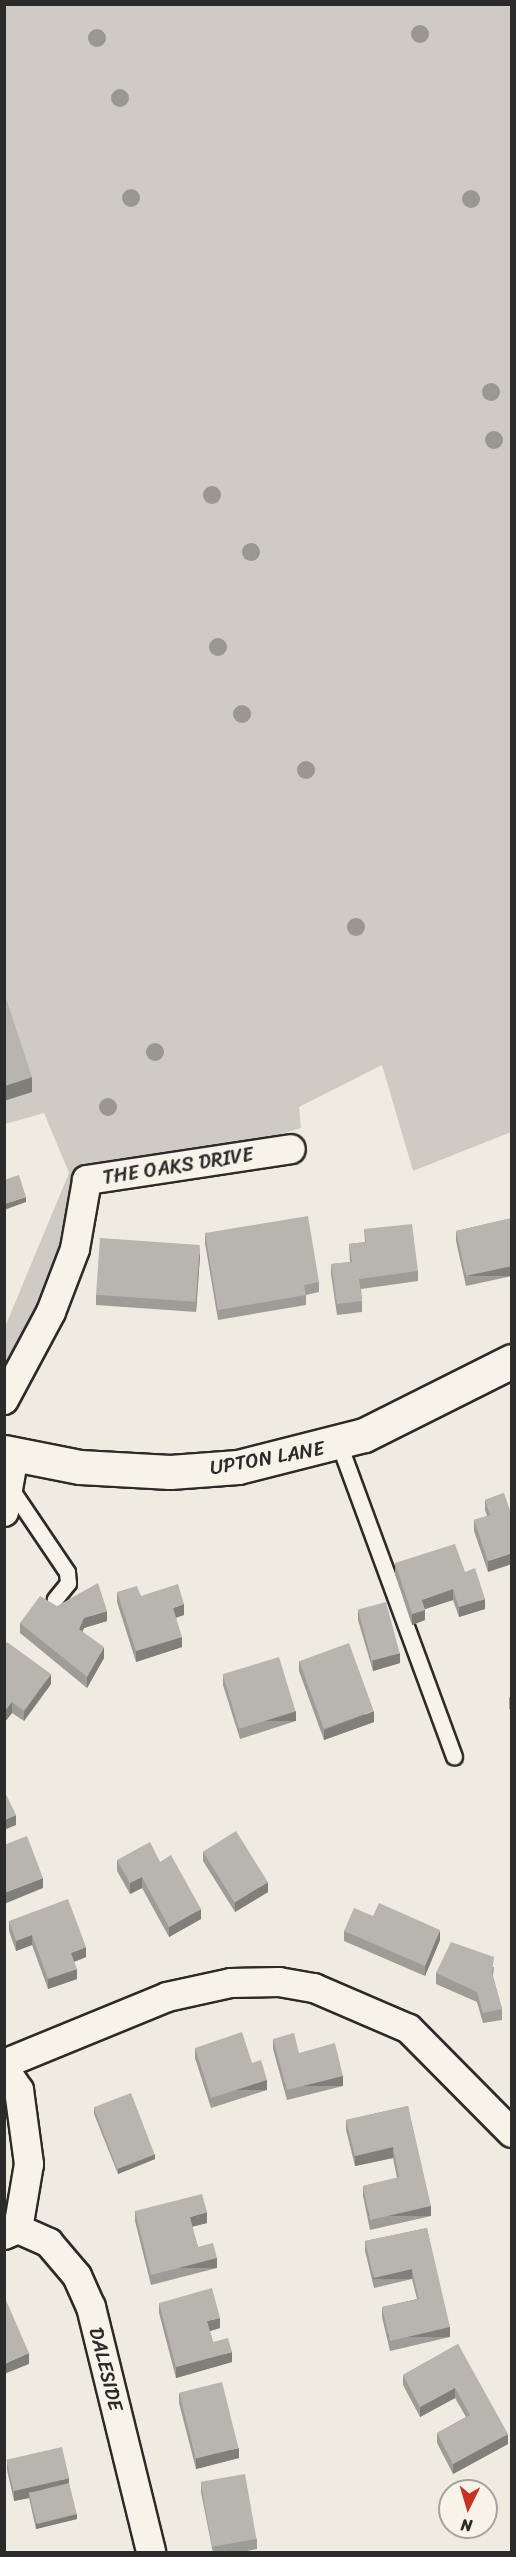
<!DOCTYPE html>
<html>
<head>
<meta charset="utf-8">
<style>
	body { margin:0 }
	#map { position:relative; width:516px; height:2557px; overflow:hidden; background:#efebe0; font-family:Sriracha,sans-serif }
	div>[style] { position:absolute }
	.green>* { inset:0; background:#cfcbc2 }
	.roads { filter:drop-shadow(2px 0 #2b2b2b) drop-shadow(-2px 0 #2b2b2b) drop-shadow(0 2px #2b2b2b) drop-shadow(0 -2px #2b2b2b) }
	.service>* { height:15px; margin:-7.5px; padding:0 7.5px; transform-origin:7.5px; border-radius:7.5px; background:#f7f3e8 }
	.minor>* { height:28px; margin:-14px; padding:0 14px; transform-origin:14px; border-radius:14px; background:#f7f3e8 }
	.tertiary>* { height:33px; margin:-16.5px; padding:0 16.5px; transform-origin:16.5px; border-radius:16.5px; background:#f7f3e8 }
	.trees>* { width:18px; height:18px; margin:-9px; border-radius:50%; background:#9a9791 }
	.wall>* { inset:0; background:#9e9c96 }
	.shaded-wall>* { inset:0; background:#817f7a; transform-origin:0 0 }
	.building>* { inset:0; background:#b8b5ae; transform-origin:0 0 }
	span { translate:-50% -50%; white-space:nowrap; text-align:center; line-height:1.15; -webkit-text-stroke:4.5px #f7f3e8; paint-order:stroke }
	.street-label { font-size:20px; color:#2b2b2b }
	.frame { position:absolute; inset:0; border:6px solid #2b2b2b; pointer-events:none }
	.north { position:absolute; left:438px; top:2479px; width:60px; height:60px; box-sizing:border-box; background:#f7f3e8; border:2px solid #a5a39c; border-radius:50%; rotate:185deg; font-size:16px; font-weight:700; line-height:24px; text-align:center; color:#2b2b2b }
	.north::after { content:''; display:block; margin:auto; width:21px; height:27px; background:#c8321e; clip-path:polygon(50% 0,100% 100%,50% 72%,0 100%) }
</style>
</head>
<body>
<div id="map">
	<div class="green">
		<div style="clip-path:polygon(5px 5px,511px 5px,511px 1132px,413px 1171px,382px 1065px,299px 1107px,301px 1128px,264px 1139px,95px 1165px,5px 1381px,5px 1327px,69px 1173px,44px 1113px,5px 1124px)"></div>
	</div>
	<div class="roads">
		<div class="service">
			<div style="left:339px;top:1444px;width:333px;rotate:69.8deg"></div>
			<div style="left:9px;top:1486px;width:104px;rotate:56deg"></div>
			<div style="left:67px;top:1572px;width:11px;rotate:85deg"></div>
			<div style="left:68px;top:1583px;width:21px;rotate:129deg"></div>
		</div>
		<div class="minor">
			<div style="left:4px;top:1400px;width:100px;rotate:-61.9deg"></div>
			<div style="left:51px;top:1312px;width:67px;rotate:-69.1deg"></div>
			<div style="left:75px;top:1249px;width:70px;rotate:-80.1deg"></div>
			<div style="left:87px;top:1180px;width:206px;rotate:-8.6deg"></div>
			<div style="left:4px;top:1512px;width:58px;rotate:-80deg"></div>
			<div style="left:4px;top:2064px;width:176px;rotate:-22.3deg"></div>
			<div style="left:167px;top:1997px;width:66px;rotate:-12.3deg"></div>
			<div style="left:231px;top:1983px;width:48px;rotate:-1.2deg"></div>
			<div style="left:279px;top:1982px;width:36px;rotate:10deg"></div>
			<div style="left:314px;top:1988px;width:103px;rotate:23.3deg"></div>
			<div style="left:409px;top:2029px;width:146px;rotate:45.3deg"></div>
			<div style="left:4px;top:2068px;width:27px;rotate:56deg"></div>
			<div style="left:19px;top:2090px;width:75px;rotate:82.3deg"></div>
			<div style="left:29px;top:2164px;width:66px;rotate:99.6deg"></div>
			<div style="left:4px;top:2235px;width:15px;rotate:-23deg"></div>
			<div style="left:18px;top:2229px;width:34px;rotate:24deg"></div>
			<div style="left:49px;top:2243px;width:43px;rotate:49.7deg"></div>
			<div style="left:77px;top:2276px;width:34px;rotate:66deg"></div>
			<div style="left:91px;top:2307px;width:252px;rotate:76.2deg"></div>
		</div>
		<div class="tertiary">
			<div style="left:4px;top:1452px;width:77px;rotate:11.2deg"></div>
			<div style="left:80px;top:1467px;width:90px;rotate:3.2deg"></div>
			<div style="left:170px;top:1472px;width:68px;rotate:-4.2deg"></div>
			<div style="left:238px;top:1467px;width:130px;rotate:-14.3deg"></div>
			<div style="left:364px;top:1435px;width:165px;rotate:-26.6deg"></div>
		</div>
	</div>
	<div class="trees">
		<div style="left:420px;top:34px"></div>
		<div style="left:97px;top:38px"></div>
		<div style="left:120px;top:98px"></div>
		<div style="left:131px;top:198px"></div>
		<div style="left:471px;top:199px"></div>
		<div style="left:491px;top:392px"></div>
		<div style="left:494px;top:440px"></div>
		<div style="left:212px;top:495px"></div>
		<div style="left:251px;top:552px"></div>
		<div style="left:218px;top:647px"></div>
		<div style="left:242px;top:714px"></div>
		<div style="left:306px;top:770px"></div>
		<div style="left:356px;top:927px"></div>
		<div style="left:155px;top:1052px"></div>
		<div style="left:108px;top:1107px"></div>
	</div>
	<div class="wall">
		<div style="clip-path:polygon(512px 1218px,512px 1276px,466px 1286px,456px 1241px,456px 1231px)"></div>
		<div style="clip-path:polygon(364px 1229px,418px 1271px,418px 1281px,361px 1289px,362px 1301px,362px 1312px,337px 1315px,331px 1274px,331px 1264px,350px 1262px,349px 1244px,365px 1242px)"></div>
		<div style="clip-path:polygon(205px 1233px,319px 1282px,319px 1292px,306px 1295px,306px 1305px,218px 1320px,205px 1243px)"></div>
		<div style="clip-path:polygon(200px 1255px,196px 1312px,96px 1305px,96px 1295px)"></div>
		<div style="clip-path:polygon(504px 1493px,488px 1572px,474px 1531px,474px 1520px,487px 1516px,485px 1510px,485px 1500px)"></div>
		<div style="clip-path:polygon(395px 1563px,465px 1572px,485px 1609px,459px 1617px,453px 1600px,425px 1609px,425px 1620px,412px 1625px,395px 1574px)"></div>
		<div style="clip-path:polygon(117px 1592px,141px 1596px,184px 1615px,176px 1618px,182px 1647px,136px 1662px,117px 1602px)"></div>
		<div style="clip-path:polygon(57px 1606px,107px 1621px,84px 1628px,82px 1632px,104px 1658px,87px 1688px,20px 1633px,20px 1623px)"></div>
		<div style="clip-path:polygon(358px 1610px,400px 1663px,373px 1671px,358px 1620px)"></div>
		<div style="clip-path:polygon(4px 1646px,51px 1684px,24px 1721px,12px 1713px,4px 1723px)"></div>
		<div style="clip-path:polygon(299px 1661px,374px 1722px,324px 1740px,299px 1671px)"></div>
		<div style="clip-path:polygon(223px 1674px,296px 1721px,240px 1739px,223px 1685px)"></div>
		<div style="clip-path:polygon(512px 1694px,512px 1710px,509px 1709px,509px 1698px)"></div>
		<div style="clip-path:polygon(203px 1851px,268px 1892px,235px 1912px,203px 1861px)"></div>
		<div style="clip-path:polygon(117px 1860px,160px 1862px,201px 1919px,169px 1937px,142px 1888px,130px 1894px,117px 1871px)"></div>
		<div style="clip-path:polygon(373px 1916px,440px 1940px,425px 1976px,344px 1941px,344px 1931px)"></div>
		<div style="clip-path:polygon(9px 1921px,86px 1957px,74px 1962px,77px 1979px,48px 1989px,32px 1945px,16px 1951px,9px 1931px)"></div>
		<div style="clip-path:polygon(494px 1967px,493px 1976px,502px 2009px,502px 2020px,483px 2023px,477px 2002px,436px 1984px,436px 1973px)"></div>
		<div style="clip-path:polygon(510px 1979px,512px 1979px,512px 1993px,510px 1989px)"></div>
		<div style="clip-path:polygon(273px 2039px,299px 2053px,343px 2086px,287px 2100px,273px 2049px)"></div>
		<div style="clip-path:polygon(195px 2048px,252px 2063px,267px 2090px,211px 2108px,195px 2058px)"></div>
		<div style="clip-path:polygon(408px 2106px,431px 2216px,370px 2230px,363px 2196px,363px 2186px,397px 2178px,393px 2158px,355px 2166px,346px 2130px,346px 2120px)"></div>
		<div style="clip-path:polygon(94px 2108px,155px 2159px,118px 2174px,94px 2114px)"></div>
		<div style="clip-path:polygon(135px 2211px,207px 2223px,192px 2227px,198px 2247px,217px 2268px,151px 2285px,135px 2221px)"></div>
		<div style="clip-path:polygon(427px 2228px,450px 2337px,390px 2351px,382px 2317px,382px 2307px,417px 2299px,412px 2279px,374px 2288px,365px 2251px,365px 2241px)"></div>
		<div style="clip-path:polygon(159px 2303px,220px 2328px,210px 2331px,213px 2342px,232px 2362px,176px 2378px,159px 2313px)"></div>
		<div style="clip-path:polygon(458px 2344px,508px 2444px,453px 2474px,437px 2443px,437px 2433px,466px 2417px,455px 2398px,420px 2417px,403px 2385px,403px 2375px)"></div>
		<div style="clip-path:polygon(179px 2393px,239px 2458px,196px 2469px,179px 2403px)"></div>
		<div style="clip-path:polygon(7px 2460px,69px 2483px,77px 2519px,36px 2529px,29px 2498px,14px 2501px,7px 2470px)"></div>
		<div style="clip-path:polygon(201px 2482px,257px 2539px,257px 2549px,238px 2553px,213px 2553px,201px 2492px)"></div>
	</div>
	<div class="shaded-wall">
		<div style="clip-path:polygon(32px 1077px,32px 1092px,4px 1101px,4px 1086px)"></div>
		<div style="clip-path:polygon(26px 1197px,26px 1202px,4px 1210px,4px 1204px)"></div>
		<div style="clip-path:polygon(200px 1245px,200px 1255px,196px 1312px,196px 1302px)"></div>
		<div style="left:512px;top:1266px;width:10px;height:47px;rotate:90deg"></div>
		<div style="clip-path:polygon(512px 1553px,512px 1564px,488px 1572px,488px 1561px)"></div>
		<div style="clip-path:polygon(453px 1589px,453px 1600px,422px 1610px,422px 1600px)"></div>
		<div style="clip-path:polygon(485px 1599px,485px 1609px,459px 1617px,459px 1607px)"></div>
		<div style="clip-path:polygon(184px 1604px,184px 1615px,173px 1618px,173px 1608px)"></div>
		<div style="clip-path:polygon(425px 1610px,425px 1620px,412px 1625px,412px 1614px)"></div>
		<div style="clip-path:polygon(107px 1611px,107px 1621px,84px 1628px,79px 1639px,79px 1629px,84px 1618px)"></div>
		<div style="clip-path:polygon(182px 1637px,182px 1647px,136px 1662px,136px 1651px)"></div>
		<div style="clip-path:polygon(104px 1647px,104px 1658px,87px 1688px,87px 1677px)"></div>
		<div style="clip-path:polygon(400px 1653px,400px 1663px,373px 1671px,373px 1660px)"></div>
		<div style="clip-path:polygon(51px 1674px,51px 1684px,24px 1721px,24px 1711px)"></div>
		<div style="clip-path:polygon(12px 1702px,12px 1713px,4px 1723px,4px 1712px)"></div>
		<div style="left:296px;top:1711px;width:10px;height:59px;rotate:90deg"></div>
		<div style="clip-path:polygon(374px 1711px,374px 1722px,324px 1740px,324px 1730px)"></div>
		<div style="clip-path:polygon(16px 1815px,16px 1825px,4px 1830px,4px 1820px)"></div>
		<div style="clip-path:polygon(142px 1877px,142px 1888px,130px 1894px,130px 1883px)"></div>
		<div style="clip-path:polygon(43px 1878px,43px 1888px,4px 1904px,4px 1893px)"></div>
		<div style="clip-path:polygon(268px 1882px,268px 1892px,235px 1912px,235px 1902px)"></div>
		<div style="clip-path:polygon(201px 1909px,201px 1919px,169px 1937px,169px 1927px)"></div>
		<div style="clip-path:polygon(440px 1930px,440px 1940px,425px 1976px,425px 1966px)"></div>
		<div style="clip-path:polygon(32px 1935px,32px 1945px,16px 1951px,16px 1941px)"></div>
		<div style="clip-path:polygon(86px 1947px,86px 1957px,71px 1963px,71px 1953px)"></div>
		<div style="clip-path:polygon(77px 1969px,77px 1979px,48px 1989px,48px 1979px)"></div>
		<div style="left:343px;top:2076px;width:10px;height:58px;rotate:90deg"></div>
		<div style="left:267px;top:2080px;width:10px;height:59px;rotate:90deg"></div>
		<div style="clip-path:polygon(393px 2147px,393px 2158px,355px 2166px,355px 2156px)"></div>
		<div style="clip-path:polygon(155px 2154px,155px 2159px,118px 2174px,118px 2168px)"></div>
		<div style="left:431px;top:2206px;width:10px;height:63px;rotate:90deg"></div>
		<div style="clip-path:polygon(207px 2212px,207px 2223px,190px 2227px,190px 2217px)"></div>
		<div style="left:217px;top:2258px;width:10px;height:68px;rotate:90deg"></div>
		<div style="left:412px;top:2269px;width:10px;height:39px;rotate:90deg"></div>
		<div style="clip-path:polygon(220px 2318px,220px 2328px,207px 2332px,207px 2321px)"></div>
		<div style="left:450px;top:2327px;width:10px;height:62px;rotate:90deg"></div>
		<div style="clip-path:polygon(232px 2352px,232px 2362px,176px 2378px,176px 2367px)"></div>
		<div style="clip-path:polygon(29px 2353px,29px 2364px,4px 2374px,4px 2364px)"></div>
		<div style="clip-path:polygon(455px 2388px,455px 2398px,420px 2417px,420px 2407px)"></div>
		<div style="clip-path:polygon(508px 2434px,508px 2444px,453px 2474px,453px 2464px)"></div>
		<div style="clip-path:polygon(239px 2448px,239px 2458px,196px 2469px,196px 2458px)"></div>
		<div style="clip-path:polygon(69px 2478px,69px 2488px,29px 2492px,29px 2498px,14px 2501px,14px 2491px)"></div>
		<div style="clip-path:polygon(77px 2514px,77px 2519px,36px 2529px,36px 2523px)"></div>
	</div>
	<div class="building">
		<div style="clip-path:polygon(4px 992px,32px 1077px,4px 1086px)"></div>
		<div style="clip-path:polygon(19px 1175px,26px 1197px,4px 1204px,4px 1180px)"></div>
		<div style="clip-path:polygon(308px 1216px,319px 1282px,304px 1285px,306px 1295px,218px 1310px,205px 1233px)"></div>
		<div style="clip-path:polygon(512px 1218px,512px 1266px,466px 1276px,456px 1231px)"></div>
		<div style="clip-path:polygon(412px 1224px,418px 1271px,359px 1279px,362px 1301px,337px 1304px,331px 1264px,352px 1262px,349px 1244px,366px 1242px,364px 1229px)"></div>
		<div style="left:100px;top:1238px;width:100px;height:57px;rotate:4deg"></div>
		<div style="clip-path:polygon(504px 1493px,512px 1516px,512px 1553px,488px 1561px,474px 1520px,490px 1515px,485px 1500px)"></div>
		<div style="clip-path:polygon(455px 1544px,465px 1572px,475px 1568px,485px 1599px,459px 1607px,453px 1589px,422px 1600px,425px 1610px,412px 1614px,395px 1563px)"></div>
		<div style="clip-path:polygon(98px 1583px,107px 1611px,84px 1618px,79px 1629px,104px 1647px,87px 1677px,20px 1623px,40px 1596px,57px 1606px)"></div>
		<div style="clip-path:polygon(178px 1584px,184px 1604px,173px 1608px,182px 1637px,136px 1651px,117px 1592px,137px 1586px,141px 1596px)"></div>
		<div style="left:386px;top:1602px;width:53px;height:29px;rotate:75deg"></div>
		<div style="clip-path:polygon(7px 1642px,51px 1674px,24px 1711px,12px 1702px,4px 1712px,4px 1646px)"></div>
		<div style="left:349px;top:1643px;width:72px;height:53px;rotate:70deg"></div>
		<div style="left:279px;top:1657px;width:57px;height:59px;rotate:73deg"></div>
		<div style="clip-path:polygon(4px 1790px,16px 1815px,4px 1820px)"></div>
		<div style="left:236px;top:1831px;width:60px;height:39px;rotate:58deg"></div>
		<div style="clip-path:polygon(27px 1836px,43px 1878px,4px 1893px,4px 1845px)"></div>
		<div style="clip-path:polygon(150px 1842px,160px 1862px,171px 1855px,201px 1909px,169px 1927px,142px 1877px,130px 1883px,117px 1860px)"></div>
		<div style="clip-path:polygon(68px 1899px,86px 1947px,71px 1953px,77px 1969px,48px 1979px,32px 1935px,16px 1941px,9px 1921px)"></div>
		<div style="clip-path:polygon(379px 1903px,440px 1930px,425px 1966px,344px 1931px,354px 1908px,373px 1916px)"></div>
		<div style="clip-path:polygon(451px 1942px,494px 1957px,492px 1973px,502px 2009px,483px 2013px,477px 1992px,436px 1973px)"></div>
		<div style="clip-path:polygon(242px 2032px,252px 2063px,261px 2060px,267px 2080px,211px 2098px,195px 2048px)"></div>
		<div style="clip-path:polygon(294px 2033px,299px 2053px,335px 2043px,343px 2076px,287px 2090px,273px 2039px)"></div>
		<div style="left:131px;top:2093px;width:66px;height:40px;rotate:69deg"></div>
		<div style="clip-path:polygon(408px 2106px,431px 2206px,370px 2220px,363px 2186px,399px 2177px,393px 2147px,355px 2156px,346px 2120px)"></div>
		<div style="clip-path:polygon(202px 2194px,207px 2212px,190px 2217px,198px 2247px,213px 2243px,217px 2258px,151px 2275px,135px 2211px)"></div>
		<div style="clip-path:polygon(427px 2228px,450px 2327px,390px 2341px,382px 2307px,419px 2299px,412px 2269px,374px 2278px,365px 2241px)"></div>
		<div style="clip-path:polygon(212px 2288px,220px 2318px,207px 2321px,213px 2342px,228px 2338px,232px 2352px,176px 2367px,159px 2303px)"></div>
		<div style="clip-path:polygon(5px 2298px,29px 2353px,4px 2364px,4px 2299px)"></div>
		<div style="clip-path:polygon(458px 2344px,508px 2434px,453px 2464px,437px 2433px,470px 2415px,455px 2388px,420px 2407px,403px 2375px)"></div>
		<div style="left:222px;top:2382px;width:68px;height:44px;rotate:76deg"></div>
		<div style="left:62px;top:2447px;width:32px;height:57px;rotate:77deg"></div>
		<div style="left:245px;top:2474px;width:66px;height:45px;rotate:80deg"></div>
		<div style="left:69px;top:2483px;width:32px;height:41px;rotate:76deg"></div>
	</div>
	<div class="street-label">
		<span style="left:178px;top:1166px;rotate:-9deg">THE OAKS DRIVE</span>
		<span style="left:267px;top:1458px;rotate:-10deg">UPTON LANE</span>
		<span style="left:106px;top:2369px;rotate:76deg">DALESIDE</span>
	</div>
	<div class="frame"></div>
	<div class="north">N</div>
</div>
</body>
</html>
